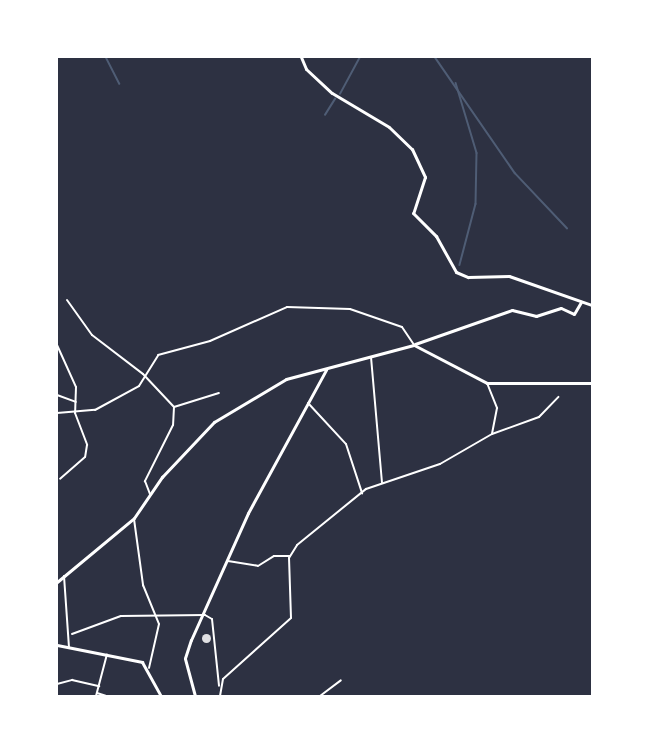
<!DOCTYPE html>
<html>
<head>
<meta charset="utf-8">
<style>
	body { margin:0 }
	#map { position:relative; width:649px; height:753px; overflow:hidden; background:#2d3142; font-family:"Public Sans",sans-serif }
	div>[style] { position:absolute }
	.stream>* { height:1.5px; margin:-0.75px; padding:0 0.75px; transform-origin:0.75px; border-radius:0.75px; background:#4f5d75 }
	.building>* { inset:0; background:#e0e0e3 }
	.round { border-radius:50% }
	.minor>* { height:2px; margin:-1px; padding:0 1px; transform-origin:1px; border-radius:1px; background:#fff }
	.tertiary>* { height:3px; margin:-1.5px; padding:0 1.5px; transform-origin:1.5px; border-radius:1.5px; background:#fff }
	.secondary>* { height:3px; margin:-1.5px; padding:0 1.5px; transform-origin:1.5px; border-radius:1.5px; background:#fff }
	span { translate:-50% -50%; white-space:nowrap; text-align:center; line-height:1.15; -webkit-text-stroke:6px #fff; paint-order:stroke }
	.frame { position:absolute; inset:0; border:58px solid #fff; pointer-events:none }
</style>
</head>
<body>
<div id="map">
	<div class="stream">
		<div style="left:106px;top:57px;width:30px;rotate:63deg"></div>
		<div style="left:435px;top:57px;width:141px;rotate:55.4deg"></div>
		<div style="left:515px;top:173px;width:76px;rotate:46.6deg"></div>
		<div style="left:456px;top:83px;width:73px;rotate:73.3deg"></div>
		<div style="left:477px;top:153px;width:51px;rotate:91.1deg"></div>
		<div style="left:476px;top:204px;width:63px;rotate:104.7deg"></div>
		<div style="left:340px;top:94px;width:42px;rotate:-61.6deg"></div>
		<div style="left:325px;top:115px;width:19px;rotate:-58deg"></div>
	</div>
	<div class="building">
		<div class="round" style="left:201.5px;top:633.5px;width:9px;height:9px"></div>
	</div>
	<div class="minor">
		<div style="left:67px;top:300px;width:43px;rotate:54.5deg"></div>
		<div style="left:92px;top:335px;width:64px;rotate:37.4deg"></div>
		<div style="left:143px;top:374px;width:45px;rotate:46.8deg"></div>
		<div style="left:174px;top:407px;width:18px;rotate:93deg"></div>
		<div style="left:173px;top:425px;width:63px;rotate:116.6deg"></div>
		<div style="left:145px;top:481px;width:14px;rotate:69deg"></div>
		<div style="left:57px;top:345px;width:46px;rotate:65.7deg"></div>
		<div style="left:76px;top:387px;width:26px;rotate:92deg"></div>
		<div style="left:75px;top:413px;width:34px;rotate:69deg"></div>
		<div style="left:87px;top:445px;width:12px;rotate:99deg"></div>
		<div style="left:85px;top:457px;width:33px;rotate:139deg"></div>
		<div style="left:371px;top:357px;width:126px;rotate:85deg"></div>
		<div style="left:487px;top:383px;width:27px;rotate:68deg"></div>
		<div style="left:497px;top:408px;width:26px;rotate:101deg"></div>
		<div style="left:57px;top:395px;width:20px;rotate:20deg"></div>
		<div style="left:308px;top:403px;width:56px;rotate:47.2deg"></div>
		<div style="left:346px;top:444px;width:52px;rotate:71.9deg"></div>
		<div style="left:174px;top:407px;width:47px;rotate:-17.3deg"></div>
		<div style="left:57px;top:413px;width:38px;rotate:-5deg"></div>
		<div style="left:95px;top:410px;width:50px;rotate:-28.6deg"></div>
		<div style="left:139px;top:386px;width:36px;rotate:-58deg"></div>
		<div style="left:158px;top:355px;width:54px;rotate:-15.1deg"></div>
		<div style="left:210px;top:341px;width:84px;rotate:-23.8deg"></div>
		<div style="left:287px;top:307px;width:63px;rotate:1.8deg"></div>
		<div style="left:350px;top:309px;width:55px;rotate:19.1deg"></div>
		<div style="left:402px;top:327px;width:22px;rotate:56deg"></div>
		<div style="left:134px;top:519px;width:67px;rotate:82.2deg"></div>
		<div style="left:143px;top:585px;width:42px;rotate:67.7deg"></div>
		<div style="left:159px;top:624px;width:45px;rotate:102.8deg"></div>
		<div style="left:228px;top:561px;width:30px;rotate:9deg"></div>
		<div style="left:258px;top:566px;width:19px;rotate:-32deg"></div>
		<div style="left:274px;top:556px;width:16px"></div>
		<div style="left:64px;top:576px;width:71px;rotate:86deg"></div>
		<div style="left:72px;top:634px;width:52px;rotate:-20.2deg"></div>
		<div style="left:121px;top:616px;width:84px;rotate:-0.7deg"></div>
		<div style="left:205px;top:615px;width:8px;rotate:30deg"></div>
		<div style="left:212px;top:619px;width:67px;rotate:84deg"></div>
		<div style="left:57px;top:684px;width:16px;rotate:-15deg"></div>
		<div style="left:72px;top:680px;width:28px;rotate:13deg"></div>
		<div style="left:97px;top:693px;width:9px;rotate:18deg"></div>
		<div style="left:96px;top:696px;width:43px;rotate:-75.3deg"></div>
		<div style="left:220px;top:696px;width:17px;rotate:-80deg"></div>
		<div style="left:223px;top:679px;width:91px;rotate:-41.9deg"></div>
		<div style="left:291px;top:618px;width:60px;rotate:-91.9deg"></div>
		<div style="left:289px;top:558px;width:15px;rotate:-58deg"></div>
		<div style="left:297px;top:545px;width:89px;rotate:-39.1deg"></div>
		<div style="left:366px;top:489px;width:78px;rotate:-18.7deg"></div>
		<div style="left:440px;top:464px;width:60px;rotate:-30deg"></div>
		<div style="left:492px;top:434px;width:50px;rotate:-19.9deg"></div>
		<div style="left:539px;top:417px;width:28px;rotate:-46deg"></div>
		<div style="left:320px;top:696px;width:26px;rotate:-37deg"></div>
	</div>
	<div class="tertiary">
		<div style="left:301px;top:57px;width:13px;rotate:67deg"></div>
		<div style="left:306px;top:69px;width:35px;rotate:43deg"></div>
		<div style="left:332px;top:93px;width:66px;rotate:30.8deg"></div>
		<div style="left:389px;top:127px;width:32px;rotate:44deg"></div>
		<div style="left:412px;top:149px;width:31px;rotate:65deg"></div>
		<div style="left:425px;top:177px;width:38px;rotate:108deg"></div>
		<div style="left:413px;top:213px;width:33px;rotate:45deg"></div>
		<div style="left:436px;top:236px;width:41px;rotate:60.9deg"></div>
		<div style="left:456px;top:272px;width:13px;rotate:23deg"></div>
		<div style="left:468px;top:277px;width:41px;rotate:-1.4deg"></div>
		<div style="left:509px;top:276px;width:88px;rotate:19.3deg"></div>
		<div style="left:415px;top:344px;width:103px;rotate:-19.3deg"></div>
		<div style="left:512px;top:310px;width:25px;rotate:14deg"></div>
		<div style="left:536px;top:316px;width:26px;rotate:-18deg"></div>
		<div style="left:561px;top:308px;width:14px;rotate:25deg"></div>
		<div style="left:574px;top:314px;width:14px;rotate:-60deg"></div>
		<div style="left:57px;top:582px;width:100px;rotate:-39.7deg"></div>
		<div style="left:134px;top:518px;width:50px;rotate:-55.7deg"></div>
		<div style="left:162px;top:477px;width:76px;rotate:-46.6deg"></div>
		<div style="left:214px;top:422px;width:84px;rotate:-30.8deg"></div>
		<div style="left:286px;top:379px;width:132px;rotate:-14.9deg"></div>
		<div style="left:414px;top:345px;width:82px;rotate:27.5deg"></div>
		<div style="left:487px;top:383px;width:105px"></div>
		<div style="left:195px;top:696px;width:39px;rotate:-105deg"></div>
		<div style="left:185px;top:658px;width:19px;rotate:-72deg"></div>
		<div style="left:191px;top:640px;width:139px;rotate:-65.8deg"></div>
		<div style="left:248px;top:513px;width:163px;rotate:-61.4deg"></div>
	</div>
	<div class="secondary">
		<div style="left:57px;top:645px;width:87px;rotate:11.3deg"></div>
		<div style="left:142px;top:662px;width:39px;rotate:61deg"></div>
	</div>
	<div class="frame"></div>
</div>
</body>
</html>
